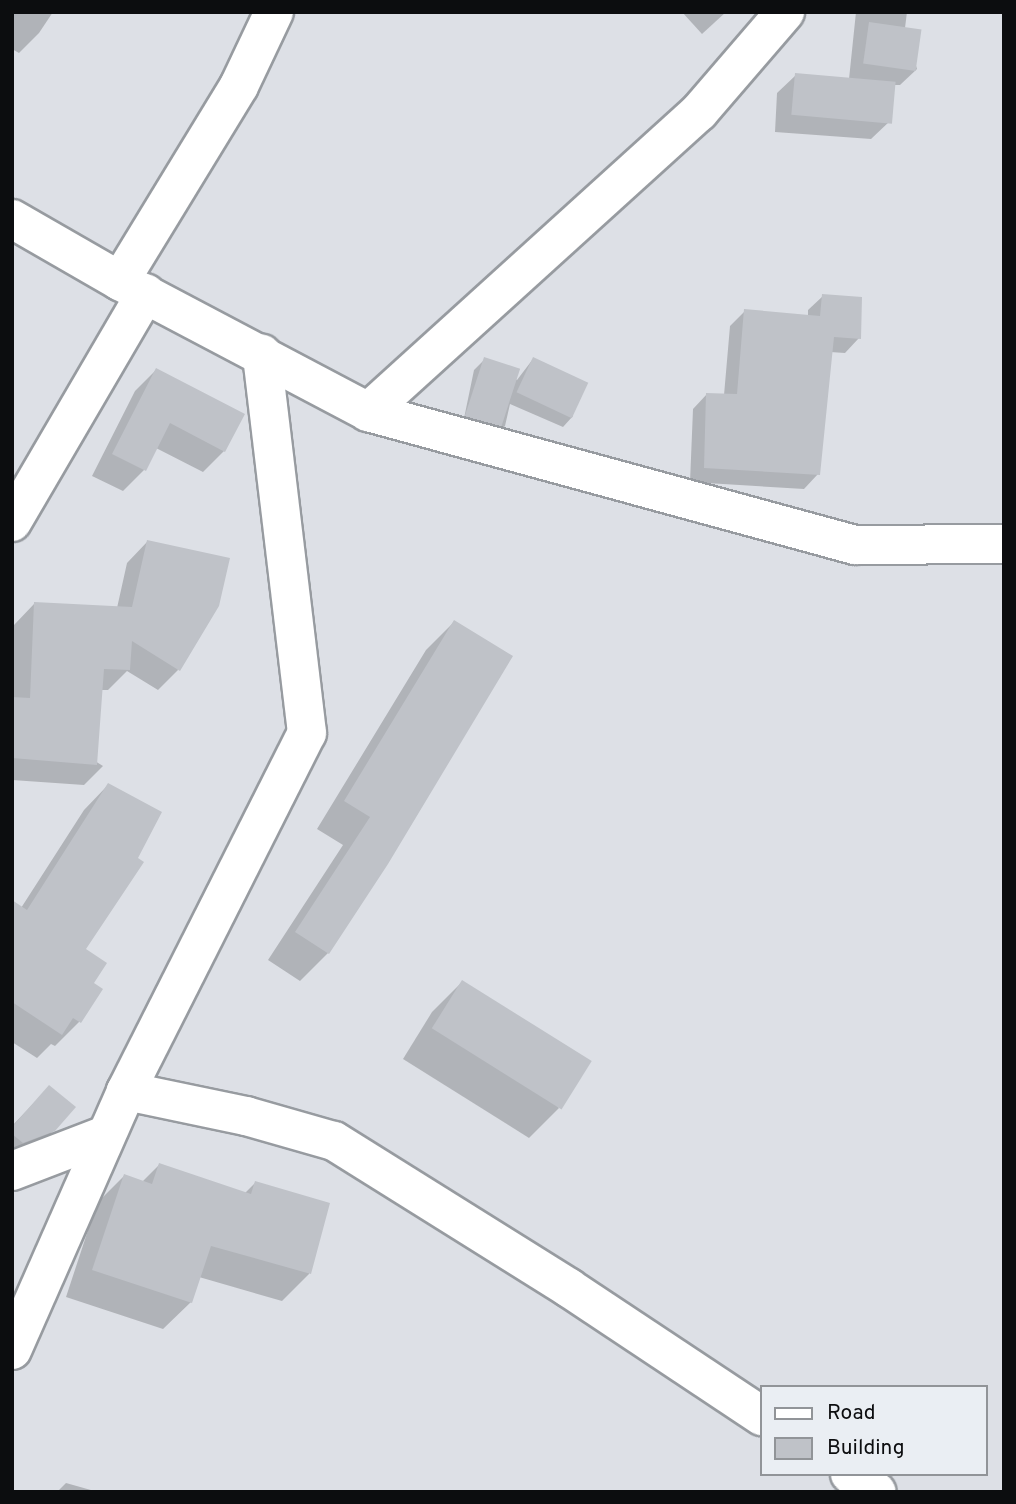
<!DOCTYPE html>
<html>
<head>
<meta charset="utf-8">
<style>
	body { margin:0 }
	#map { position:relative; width:1016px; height:1504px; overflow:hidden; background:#dde0e6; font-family:Overpass,sans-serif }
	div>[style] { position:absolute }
	.shadow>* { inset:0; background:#0003 }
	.building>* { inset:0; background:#bfc2c8; transform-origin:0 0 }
	.roads { filter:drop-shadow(2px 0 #979ba0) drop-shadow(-2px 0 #979ba0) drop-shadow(0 2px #979ba0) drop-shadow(0 -2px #979ba0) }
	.minor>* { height:38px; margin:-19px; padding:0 19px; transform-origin:19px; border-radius:19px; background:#fff }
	span { translate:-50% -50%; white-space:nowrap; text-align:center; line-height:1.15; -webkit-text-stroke:5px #eaeef3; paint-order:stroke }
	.frame { position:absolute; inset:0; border:14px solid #0c0d0f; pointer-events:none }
	.legend { position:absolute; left:760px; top:1385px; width:228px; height:91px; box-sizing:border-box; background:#eaeef3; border:2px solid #919498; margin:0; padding:9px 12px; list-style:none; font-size:21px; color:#0c0d0f }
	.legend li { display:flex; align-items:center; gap:14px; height:35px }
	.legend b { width:35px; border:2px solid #919498 }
</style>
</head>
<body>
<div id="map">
	<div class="shadow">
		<div style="clip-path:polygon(12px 12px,53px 12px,39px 33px,19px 53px,12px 49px)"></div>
		<div style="clip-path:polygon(682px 12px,726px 12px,702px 34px)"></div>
		<div style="clip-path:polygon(856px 12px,907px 12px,905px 28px,917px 69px,900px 85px,893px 85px,890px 121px,871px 139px,775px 132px,777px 93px,796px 75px,849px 79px)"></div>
		<div style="clip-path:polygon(823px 296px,859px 338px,845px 353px,830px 352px,818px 474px,804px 489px,690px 482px,693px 409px,707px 394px,724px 395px,730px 326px,745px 311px,808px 316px,808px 310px)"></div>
		<div style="clip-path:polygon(485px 359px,517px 380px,533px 359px,573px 416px,563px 427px,510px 404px,505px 426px,494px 437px,462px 428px,474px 370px)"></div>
		<div style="clip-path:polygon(156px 370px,224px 451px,203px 472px,156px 448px,144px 470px,123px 491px,92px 476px,135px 391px)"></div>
		<div style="clip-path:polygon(147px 542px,178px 670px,158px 690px,127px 671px,108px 690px,101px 690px,95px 761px,103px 766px,84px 785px,12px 780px,14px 625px,34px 604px,117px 608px,127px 563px)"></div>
		<div style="clip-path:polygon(454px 622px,328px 953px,300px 981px,268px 960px,343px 845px,317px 829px,426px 650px)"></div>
		<div style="clip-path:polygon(108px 785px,136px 859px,84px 950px,91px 983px,79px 1022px,55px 1046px,51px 1044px,37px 1058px,12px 1042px,12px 903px,21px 908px,84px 810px)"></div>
		<div style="clip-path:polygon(462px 982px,559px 1108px,529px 1138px,403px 1059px,432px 1012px)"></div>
		<div style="clip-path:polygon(49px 1087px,54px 1130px,32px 1152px,12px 1159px,12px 1126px)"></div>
		<div style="clip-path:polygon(159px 1165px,245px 1193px,255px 1183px,328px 1204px,309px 1274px,282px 1301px,199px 1277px,191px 1302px,163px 1329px,66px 1297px,97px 1203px,124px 1176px,142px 1182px)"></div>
		<div style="clip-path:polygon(66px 1483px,98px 1492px,57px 1492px)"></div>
	</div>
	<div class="building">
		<div style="left:869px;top:22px;width:53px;height:42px;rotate:8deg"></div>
		<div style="left:795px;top:73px;width:101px;height:42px;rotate:5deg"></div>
		<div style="clip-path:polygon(822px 294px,862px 297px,861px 339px,834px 337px,820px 475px,704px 468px,706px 393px,737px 394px,744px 309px,820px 316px)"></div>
		<div style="left:484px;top:357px;width:38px;height:62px;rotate:18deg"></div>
		<div style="left:533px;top:357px;width:61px;height:39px;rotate:25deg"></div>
		<div style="clip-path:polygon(156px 368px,245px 414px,225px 452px,170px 423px,146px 471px,112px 454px)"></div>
		<div style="clip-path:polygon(147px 540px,230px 558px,219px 606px,180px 671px,132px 641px,130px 670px,104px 669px,97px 765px,12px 758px,12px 697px,30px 698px,34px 602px,132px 607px)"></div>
		<div style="clip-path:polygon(454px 620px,513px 656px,388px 864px,329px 954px,295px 932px,370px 817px,344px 801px)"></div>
		<div style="clip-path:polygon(108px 783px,162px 812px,138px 858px,144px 862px,86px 949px,107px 963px,94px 983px,103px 989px,81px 1023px,73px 1018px,62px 1035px,12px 1002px,12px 900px,27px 910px)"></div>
		<div style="left:462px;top:980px;width:153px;height:57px;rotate:32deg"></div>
		<div style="clip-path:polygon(49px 1085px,76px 1107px,55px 1131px,23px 1143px,12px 1134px,12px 1127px)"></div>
		<div style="clip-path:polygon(159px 1163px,251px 1194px,255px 1181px,330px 1203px,311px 1274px,211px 1246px,192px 1303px,92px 1270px,124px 1174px,152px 1184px)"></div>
	</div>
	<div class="roads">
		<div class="minor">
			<div style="left:12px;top:219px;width:125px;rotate:29.9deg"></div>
			<div style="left:120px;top:281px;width:280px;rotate:27.8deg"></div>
			<div style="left:368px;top:412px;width:505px;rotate:15.28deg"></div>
			<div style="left:855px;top:545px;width:149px;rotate:-0.4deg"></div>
			<div style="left:120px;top:281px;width:228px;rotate:-58.6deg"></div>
			<div style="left:239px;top:86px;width:82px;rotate:-64.7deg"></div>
			<div style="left:368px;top:412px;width:447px;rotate:-42.2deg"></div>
			<div style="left:699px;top:112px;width:132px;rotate:-49.3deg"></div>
			<div style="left:12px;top:522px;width:265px;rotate:-59.7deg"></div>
			<div style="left:126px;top:1091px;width:123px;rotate:11.8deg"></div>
			<div style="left:246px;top:1116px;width:91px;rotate:15.9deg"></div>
			<div style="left:334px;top:1141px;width:277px;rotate:32deg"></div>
			<div style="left:569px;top:1288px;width:232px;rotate:33.6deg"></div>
			<div style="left:12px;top:1171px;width:101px;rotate:-21deg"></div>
			<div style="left:12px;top:1350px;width:283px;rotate:-66.2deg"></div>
			<div style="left:126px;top:1091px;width:401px;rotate:-63.2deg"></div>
			<div style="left:307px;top:733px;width:382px;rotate:-96.8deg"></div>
			<div style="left:850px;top:1474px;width:32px;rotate:34deg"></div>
		</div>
	</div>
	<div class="frame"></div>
	<ul class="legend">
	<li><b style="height:9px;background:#fff"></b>Road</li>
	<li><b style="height:19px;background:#bfc2c8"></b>Building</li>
	</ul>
</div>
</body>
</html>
